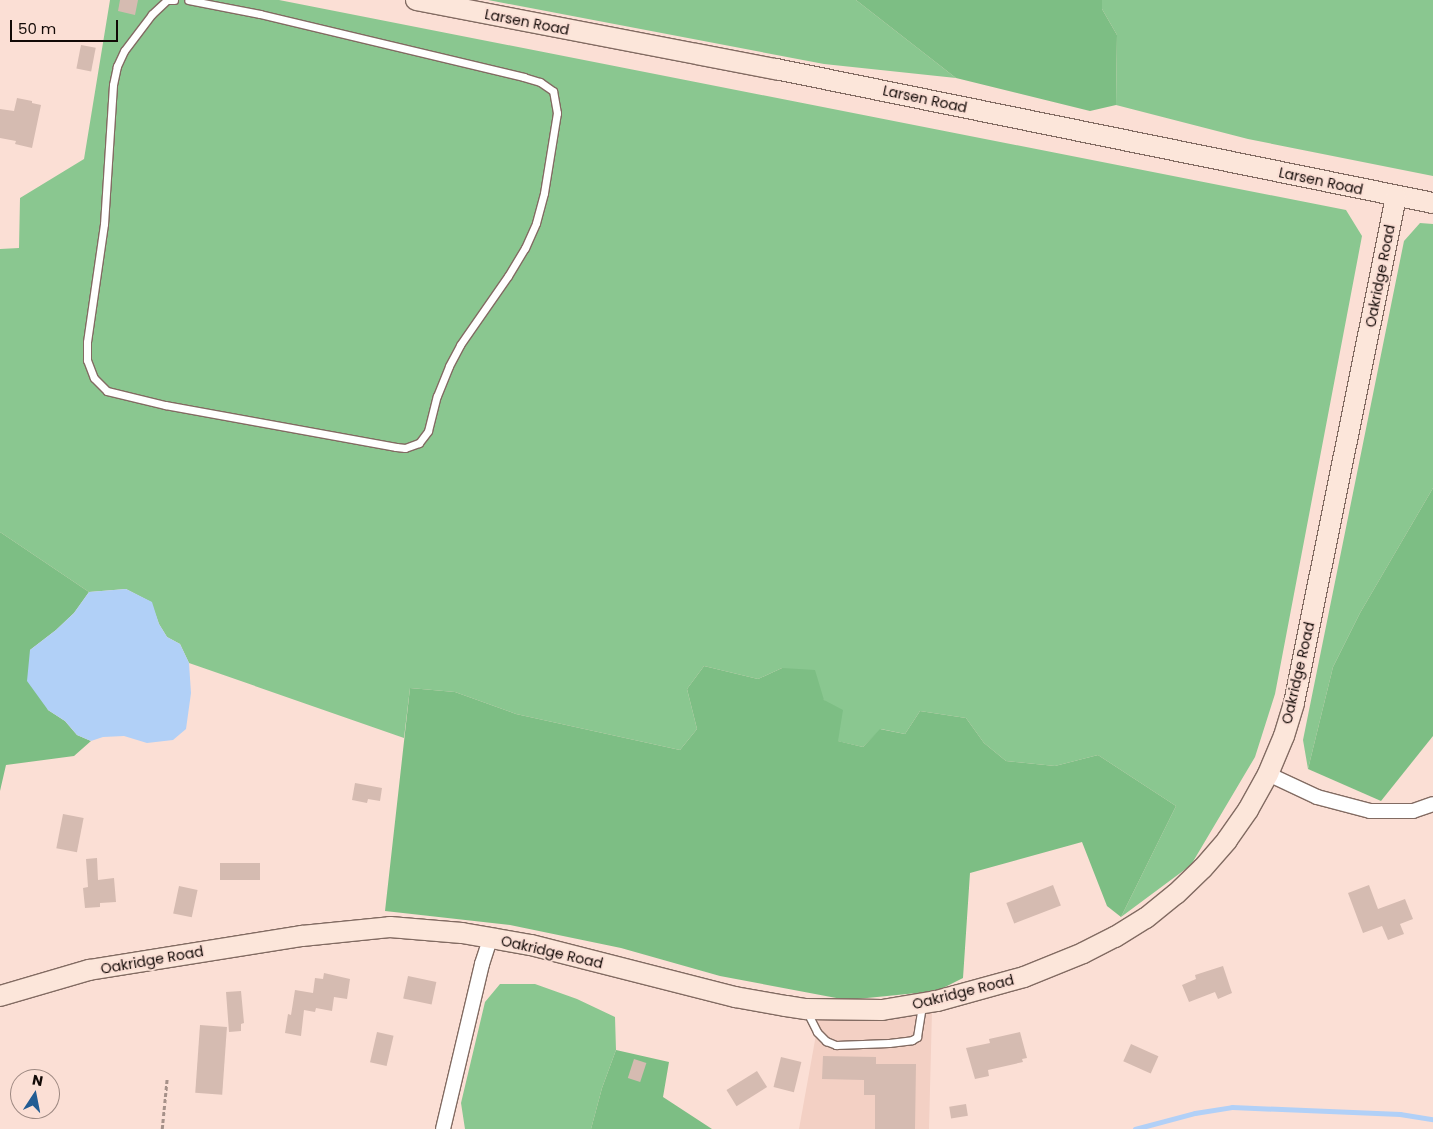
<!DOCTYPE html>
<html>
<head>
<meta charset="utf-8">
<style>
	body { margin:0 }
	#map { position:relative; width:1433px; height:1129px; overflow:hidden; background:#fbdfd5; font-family:Poppins,sans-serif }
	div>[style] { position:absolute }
	.built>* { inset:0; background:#f3d0c4 }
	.green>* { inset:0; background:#8ac790 }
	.forest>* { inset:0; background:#7dbe84 }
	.water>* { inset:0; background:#b1d0f7 }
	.stream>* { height:4.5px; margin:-2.25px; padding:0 2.25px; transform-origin:2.25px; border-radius:2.25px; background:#b1d0f7 }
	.building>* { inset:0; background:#d5bbb1; transform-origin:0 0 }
	.path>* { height:2.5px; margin-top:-1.25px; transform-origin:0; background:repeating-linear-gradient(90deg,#a69189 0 4px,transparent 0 6.5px) }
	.roads { filter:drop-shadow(1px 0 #826b62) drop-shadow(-1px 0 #826b62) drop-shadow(0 1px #826b62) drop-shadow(0 -1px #826b62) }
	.lane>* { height:7px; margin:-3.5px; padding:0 3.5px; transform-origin:3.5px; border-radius:3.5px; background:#fff }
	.street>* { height:14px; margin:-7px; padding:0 7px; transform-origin:7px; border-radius:7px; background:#fff }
	.secondary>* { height:20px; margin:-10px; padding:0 10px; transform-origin:10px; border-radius:10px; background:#fce6da }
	span { translate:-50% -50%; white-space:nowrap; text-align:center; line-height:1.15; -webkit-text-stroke:4px #fbdfd5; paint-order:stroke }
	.street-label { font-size:14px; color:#120906 }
	.north { position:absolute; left:10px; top:1069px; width:50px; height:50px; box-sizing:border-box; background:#fbdfd5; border:1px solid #9e8982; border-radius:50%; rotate:11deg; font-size:14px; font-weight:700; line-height:20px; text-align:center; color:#120906 }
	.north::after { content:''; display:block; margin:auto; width:18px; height:22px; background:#225c93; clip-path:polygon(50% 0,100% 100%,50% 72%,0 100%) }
	.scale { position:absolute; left:10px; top:20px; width:108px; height:22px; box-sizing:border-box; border:2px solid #120906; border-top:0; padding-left:6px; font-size:15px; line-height:18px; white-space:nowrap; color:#120906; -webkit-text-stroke:4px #fbdfd5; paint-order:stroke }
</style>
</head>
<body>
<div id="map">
	<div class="built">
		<div style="clip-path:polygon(932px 1010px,929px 1129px,799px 1129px,819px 1018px)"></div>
	</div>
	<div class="green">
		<div style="clip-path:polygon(110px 0,279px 0,1346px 210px,1362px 236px,1275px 694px,1255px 757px,1191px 865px,1121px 917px,1176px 806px,1098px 755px,1055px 766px,1006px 761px,984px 743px,966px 718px,920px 711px,905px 734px,881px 729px,863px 747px,837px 741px,824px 700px,782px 668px,758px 679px,704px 666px,687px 689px,697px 729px,680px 750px,516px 714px,455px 692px,410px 688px,404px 738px,189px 663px,180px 644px,167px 637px,159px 624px,151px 602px,126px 589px,89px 592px,0 532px,0 249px,19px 248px,20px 198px,84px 159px)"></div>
		<div style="clip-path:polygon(488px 0,856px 0,956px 78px,824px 64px)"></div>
		<div style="clip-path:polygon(1102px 0,1433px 0,1433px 176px,1248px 139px,1116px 105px,1117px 35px,1102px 9px)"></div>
		<div style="clip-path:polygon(1420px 223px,1433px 224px,1433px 488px,1360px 613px,1333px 667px,1308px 769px,1303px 740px,1404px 241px)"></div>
		<div style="clip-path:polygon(500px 984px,535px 984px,577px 999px,615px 1017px,616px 1050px,602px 1088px,591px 1129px,465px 1129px,461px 1103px,485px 1002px)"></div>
	</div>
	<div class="forest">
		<div style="clip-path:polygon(856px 0,1102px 0,1102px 9px,1117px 35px,1116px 105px,1090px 111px,956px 78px)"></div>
		<div style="clip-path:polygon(1433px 488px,1433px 736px,1381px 801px,1308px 769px,1333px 667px,1360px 613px)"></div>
		<div style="clip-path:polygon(0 532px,89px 592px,74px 613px,56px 630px,30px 650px,48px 710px,65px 721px,77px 735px,91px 741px,74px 756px,6px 765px,0 791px)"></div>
		<div style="clip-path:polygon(704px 666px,758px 679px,782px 668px,815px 670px,824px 700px,843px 710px,838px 741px,863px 747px,880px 729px,905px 734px,920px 711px,966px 718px,984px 743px,1006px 761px,1055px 766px,1098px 755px,1176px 806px,1121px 917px,1107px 906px,1082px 842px,970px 873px,963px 978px,937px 991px,847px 1000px,720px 976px,621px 948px,510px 925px,385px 911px,410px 688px,455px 692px,516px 714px,680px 750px,697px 729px,687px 689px)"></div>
		<div style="clip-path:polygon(616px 1050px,669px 1062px,663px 1097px,712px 1129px,591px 1129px,602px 1088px)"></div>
	</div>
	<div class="water">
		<div style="clip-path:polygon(126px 589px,152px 602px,159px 624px,167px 637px,180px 644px,189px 663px,191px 693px,186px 729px,173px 740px,147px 743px,124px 736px,103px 737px,91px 741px,77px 735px,65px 721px,48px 710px,27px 681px,30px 650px,56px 630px,74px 613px,89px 592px)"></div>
	</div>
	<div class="stream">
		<div style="left:1135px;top:1129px;width:62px;rotate:-14.9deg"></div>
		<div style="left:1195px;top:1113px;width:37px;rotate:-9deg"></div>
		<div style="left:1232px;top:1107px;width:168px;rotate:2.4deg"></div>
		<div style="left:1400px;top:1114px;width:33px;rotate:9deg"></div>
	</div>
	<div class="building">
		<div style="clip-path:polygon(120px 0,138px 0,135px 15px,118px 11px)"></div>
		<div style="left:81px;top:45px;width:15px;height:24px;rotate:11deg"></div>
		<div style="clip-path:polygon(17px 98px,32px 101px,32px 103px,41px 105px,32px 148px,15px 144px,16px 141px,0 138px,0 109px,14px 111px)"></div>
		<div style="clip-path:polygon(355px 783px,382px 788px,380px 801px,368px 799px,367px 803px,352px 800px)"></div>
		<div style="left:63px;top:814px;width:21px;height:35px;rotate:11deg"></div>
		<div style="clip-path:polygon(97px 858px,98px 880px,114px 878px,116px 902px,100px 903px,100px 907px,85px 908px,83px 888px,88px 887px,86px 859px)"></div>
		<div style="left:220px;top:863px;width:40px;height:17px"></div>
		<div style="left:1053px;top:885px;width:22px;height:50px;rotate:69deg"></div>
		<div style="clip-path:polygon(1369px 885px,1378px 909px,1405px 899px,1413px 919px,1400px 924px,1404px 934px,1388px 940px,1382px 926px,1363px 933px,1348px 893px)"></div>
		<div style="left:179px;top:886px;width:19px;height:28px;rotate:12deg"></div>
		<div style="clip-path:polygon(1223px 966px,1232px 993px,1218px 999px,1215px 992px,1189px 1002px,1182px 985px,1196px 979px,1195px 975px)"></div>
		<div style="clip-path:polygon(324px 973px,350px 979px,347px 999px,334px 997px,332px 1011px,316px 1008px,315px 1012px,304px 1010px,301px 1036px,285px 1033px,288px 1014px,291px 1015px,295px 990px,313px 993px,315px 978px,323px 979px)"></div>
		<div style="left:408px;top:976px;width:29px;height:23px;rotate:12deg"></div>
		<div style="clip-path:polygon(241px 991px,244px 1023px,241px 1024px,241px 1031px,229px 1032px,226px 992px)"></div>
		<div style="left:200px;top:1025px;width:27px;height:68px;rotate:4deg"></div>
		<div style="left:377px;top:1032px;width:17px;height:31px;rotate:13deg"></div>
		<div style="clip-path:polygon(1020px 1032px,1027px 1058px,1022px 1059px,1023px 1062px,988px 1070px,989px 1076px,975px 1079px,966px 1048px,990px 1043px,989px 1039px)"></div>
		<div style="left:1131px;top:1044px;width:30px;height:19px;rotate:24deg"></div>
		<div style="clip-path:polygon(823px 1056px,876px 1057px,876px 1064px,916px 1064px,915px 1129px,875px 1129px,875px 1095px,864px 1095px,864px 1080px,822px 1079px)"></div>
		<div style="left:781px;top:1057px;width:21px;height:31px;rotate:14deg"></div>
		<div style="left:634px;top:1059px;width:13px;height:20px;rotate:18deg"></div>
		<div style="left:757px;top:1071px;width:19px;height:36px;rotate:58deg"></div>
		<div style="left:966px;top:1104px;width:12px;height:17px;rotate:81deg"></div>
	</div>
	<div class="path">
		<div style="left:162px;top:1129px;width:51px;rotate:-84.4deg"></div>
	</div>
	<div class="roads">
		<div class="lane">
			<div style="left:174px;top:0;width:7px;rotate:180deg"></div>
			<div style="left:167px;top:0;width:21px;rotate:137deg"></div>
			<div style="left:152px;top:14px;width:46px;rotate:127.1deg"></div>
			<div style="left:124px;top:51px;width:17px;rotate:115deg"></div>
			<div style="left:117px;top:66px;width:19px;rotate:102deg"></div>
			<div style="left:113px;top:85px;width:139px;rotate:93.7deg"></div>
			<div style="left:104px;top:224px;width:119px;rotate:98.2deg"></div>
			<div style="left:87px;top:342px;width:18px;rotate:90deg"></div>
			<div style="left:87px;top:360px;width:19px;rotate:69deg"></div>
			<div style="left:94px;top:378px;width:18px;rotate:45deg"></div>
			<div style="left:107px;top:391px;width:60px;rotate:13.6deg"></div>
			<div style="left:165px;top:405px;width:235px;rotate:10.3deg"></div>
			<div style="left:396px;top:447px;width:9px;rotate:6deg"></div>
			<div style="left:405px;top:448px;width:15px;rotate:-20deg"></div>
			<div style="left:419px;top:443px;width:15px;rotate:-53deg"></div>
			<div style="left:428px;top:431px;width:36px;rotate:-76deg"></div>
			<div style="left:437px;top:396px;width:32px;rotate:-68deg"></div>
			<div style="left:449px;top:366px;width:24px;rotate:-62deg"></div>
			<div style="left:460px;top:345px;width:84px;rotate:-55.2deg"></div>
			<div style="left:508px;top:276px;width:33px;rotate:-59deg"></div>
			<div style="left:525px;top:248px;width:27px;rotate:-66deg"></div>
			<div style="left:536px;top:223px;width:31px;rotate:-75deg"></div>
			<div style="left:544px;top:193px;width:81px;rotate:-80.8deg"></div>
			<div style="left:557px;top:113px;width:22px;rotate:-100deg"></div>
			<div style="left:553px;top:91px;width:16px;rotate:-145deg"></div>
			<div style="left:540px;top:82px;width:17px;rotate:-163deg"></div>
			<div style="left:524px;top:77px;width:271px;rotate:-166.6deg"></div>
			<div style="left:260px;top:14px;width:73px;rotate:-169deg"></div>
			<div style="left:807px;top:1012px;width:22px;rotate:63deg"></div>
			<div style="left:817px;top:1032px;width:13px;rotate:45deg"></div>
			<div style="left:826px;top:1041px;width:11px;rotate:22deg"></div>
			<div style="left:836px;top:1045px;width:53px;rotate:-2.2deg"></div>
			<div style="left:889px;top:1043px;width:23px;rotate:-7deg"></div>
			<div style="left:912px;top:1040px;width:6px;rotate:-31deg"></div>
			<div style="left:917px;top:1037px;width:31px;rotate:-81deg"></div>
		</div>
		<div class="street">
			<div style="left:1268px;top:774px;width:54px;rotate:25.1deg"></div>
			<div style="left:1317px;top:797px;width:55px;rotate:14.8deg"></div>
			<div style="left:1370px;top:811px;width:43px"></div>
			<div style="left:1413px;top:811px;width:21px;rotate:-19deg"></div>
			<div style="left:443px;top:1129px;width:170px;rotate:-76.7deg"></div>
			<div style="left:482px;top:964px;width:28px;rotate:-72deg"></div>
		</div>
		<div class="secondary">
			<div style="left:416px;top:0;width:367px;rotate:10.9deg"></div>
			<div style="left:776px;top:69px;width:671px;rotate:11.53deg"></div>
			<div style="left:0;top:996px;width:93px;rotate:-16.3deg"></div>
			<div style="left:89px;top:970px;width:216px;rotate:-9.1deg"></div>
			<div style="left:302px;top:936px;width:88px;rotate:-5.8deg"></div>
			<div style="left:390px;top:927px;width:72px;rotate:4.8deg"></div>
			<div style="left:462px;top:933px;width:70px;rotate:9.9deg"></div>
			<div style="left:531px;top:945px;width:211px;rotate:14.3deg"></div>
			<div style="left:735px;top:997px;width:52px;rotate:10deg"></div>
			<div style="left:786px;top:1006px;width:20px;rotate:9deg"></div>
			<div style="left:806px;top:1009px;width:76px;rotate:0.8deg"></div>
			<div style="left:882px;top:1010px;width:56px;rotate:-9.3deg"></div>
			<div style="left:937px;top:1001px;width:90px;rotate:-15.4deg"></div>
			<div style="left:1024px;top:977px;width:64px;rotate:-22.1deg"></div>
			<div style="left:1083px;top:953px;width:36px;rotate:-27deg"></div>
			<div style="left:1115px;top:937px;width:36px;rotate:-32deg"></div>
			<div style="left:1146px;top:918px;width:38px;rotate:-39deg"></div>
			<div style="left:1176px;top:894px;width:37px;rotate:-44deg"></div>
			<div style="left:1203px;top:868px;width:37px;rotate:-49deg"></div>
			<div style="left:1227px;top:840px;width:37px;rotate:-55deg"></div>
			<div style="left:1248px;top:810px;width:41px;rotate:-60.9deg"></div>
			<div style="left:1268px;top:774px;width:41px;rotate:-67.2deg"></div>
			<div style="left:1284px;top:736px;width:34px;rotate:-73deg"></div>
			<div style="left:1294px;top:703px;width:516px;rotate:-78.6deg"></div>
		</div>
	</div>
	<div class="street-label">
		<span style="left:527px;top:22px;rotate:11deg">Larsen Road</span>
		<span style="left:925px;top:99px;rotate:12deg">Larsen Road</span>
		<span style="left:1321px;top:181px;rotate:12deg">Larsen Road</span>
		<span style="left:1380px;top:276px;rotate:-79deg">Oakridge Road</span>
		<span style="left:1298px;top:673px;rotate:-77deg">Oakridge Road</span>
		<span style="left:552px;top:952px;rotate:13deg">Oakridge Road</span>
		<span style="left:152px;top:960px;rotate:-10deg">Oakridge Road</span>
		<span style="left:963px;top:992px;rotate:-14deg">Oakridge Road</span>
	</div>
	<div class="north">N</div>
	<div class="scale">50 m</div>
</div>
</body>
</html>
